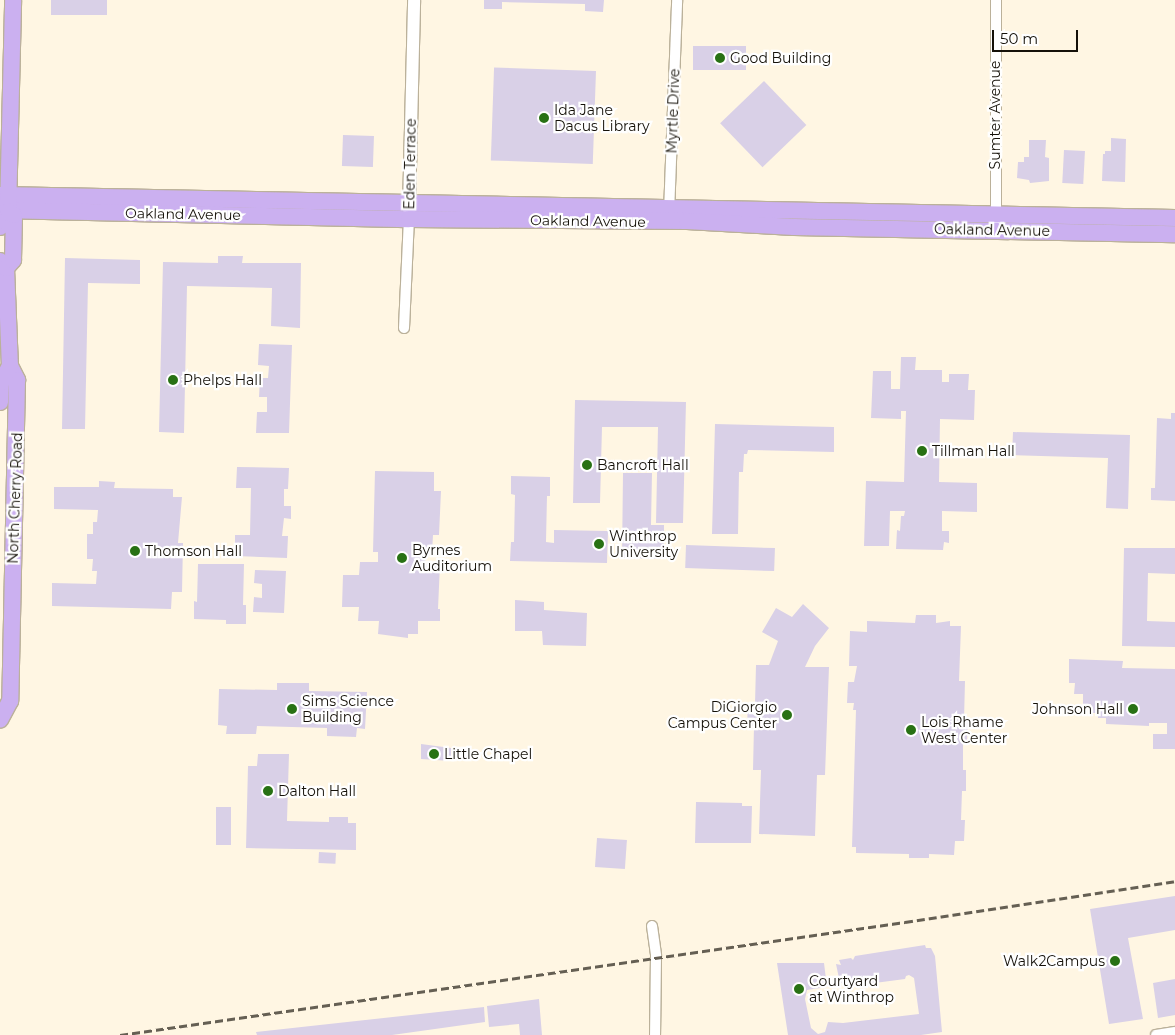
<!DOCTYPE html>
<html>
<head>
<meta charset="utf-8">
<style>
	body { margin:0 }
	#map { position:relative; width:1175px; height:1035px; overflow:hidden; background:#fff6e3; font-family:Montserrat,sans-serif }
	div>[style] { position:absolute }
	.building>* { inset:0; background:#d9d0e7; transform-origin:0 0 }
	.roads { filter:drop-shadow(1px 0 #bbb19a) drop-shadow(-1px 0 #bbb19a) drop-shadow(0 1px #bbb19a) drop-shadow(0 -1px #bbb19a) }
	.minor>* { height:10px; margin:-5px; padding:0 5px; transform-origin:5px; border-radius:5px; background:#fff }
	.tertiary>* { height:12px; margin:-6px; padding:0 6px; transform-origin:6px; border-radius:6px; background:#fff }
	.primary>* { height:16px; margin:-8px; padding:0 8px; transform-origin:8px; border-radius:8px; background:#cbb0f0 }
	.rail>* { height:3px; margin-top:-1.5px; transform-origin:0; background:repeating-linear-gradient(90deg,#655f53 0 8px,transparent 0 12px) }
	.dots>* { width:14px; height:14px; translate:-50% -50%; box-sizing:border-box; border:2px solid #fff; border-radius:50% }
	span { translate:-50% -50%; white-space:nowrap; text-align:center; line-height:1.15; -webkit-text-stroke:4.5px #fff; paint-order:stroke }
	.poi-label { font-size:14px; color:#151109 }
	.left { translate:0 -50%; text-align:left }
	.right { translate:-100% -50%; text-align:right }
	.street-label { font-size:14px; color:#151109 }
	.scale { position:absolute; left:992px; top:30px; width:86px; height:22px; box-sizing:border-box; border:2px solid #151109; border-top:0; padding-left:6px; font-size:15px; line-height:18px; white-space:nowrap; color:#151109; -webkit-text-stroke:4px #fff; paint-order:stroke }
</style>
</head>
<body>
<div id="map">
	<div class="building">
		<div style="left:51px;top:0;width:56px;height:15px"></div>
		<div style="clip-path:polygon(484px 0,604px 0,603px 12px,585px 11px,585px 4px,502px 2px,502px 9px,484px 9px)"></div>
		<div style="left:693px;top:46px;width:53px;height:24px"></div>
		<div style="left:596px;top:71px;width:93px;height:102px;rotate:92deg"></div>
		<div style="left:764px;top:81px;width:61px;height:61px;rotate:46deg"></div>
		<div style="left:343px;top:135px;width:31px;height:31px;rotate:2deg"></div>
		<div style="clip-path:polygon(1111px 138px,1126px 139px,1125px 182px,1102px 181px,1103px 154px,1105px 154px,1105px 151px,1111px 151px)"></div>
		<div style="clip-path:polygon(1029px 140px,1046px 140px,1045px 157px,1049px 158px,1049px 181px,1030px 183px,1029px 180px,1017px 178px,1018px 162px,1024px 162px,1024px 157px,1029px 157px)"></div>
		<div style="left:1064px;top:150px;width:21px;height:33px;rotate:3deg"></div>
		<div style="clip-path:polygon(218px 256px,243px 256px,242px 263px,301px 263px,300px 328px,271px 326px,272px 288px,187px 286px,184px 433px,159px 432px,163px 262px,218px 263px)"></div>
		<div style="clip-path:polygon(65px 258px,140px 260px,140px 284px,88px 283px,85px 429px,62px 429px)"></div>
		<div style="clip-path:polygon(259px 344px,292px 345px,289px 433px,256px 433px,257px 412px,267px 412px,267px 397px,259px 397px,260px 378px,268px 378px,269px 366px,258px 365px)"></div>
		<div style="clip-path:polygon(901px 357px,916px 357px,915px 370px,942px 370px,942px 382px,949px 382px,949px 374px,969px 374px,968px 390px,975px 390px,974px 420px,940px 419px,939px 482px,977px 483px,977px 512px,942px 511px,942px 531px,949px 531px,949px 543px,944px 542px,943px 550px,896px 549px,897px 530px,900px 531px,901px 516px,904px 516px,905px 511px,890px 511px,889px 546px,864px 546px,866px 481px,904px 482px,906px 411px,901px 411px,901px 419px,871px 418px,873px 371px,891px 371px,891px 389px,900px 389px)"></div>
		<div style="clip-path:polygon(575px 400px,686px 402px,683px 523px,656px 523px,658px 427px,602px 427px,600px 503px,573px 503px)"></div>
		<div style="clip-path:polygon(1171px 413px,1175px 413px,1175px 501px,1151px 500px,1151px 488px,1155px 488px,1157px 418px,1171px 419px)"></div>
		<div style="clip-path:polygon(715px 424px,834px 427px,834px 452px,748px 450px,747px 454px,744px 454px,743px 472px,739px 472px,738px 534px,712px 534px)"></div>
		<div style="clip-path:polygon(1013px 432px,1130px 435px,1128px 509px,1106px 508px,1108px 458px,1012px 455px)"></div>
		<div style="clip-path:polygon(237px 467px,289px 468px,288px 489px,284px 489px,284px 506px,291px 506px,291px 519px,284px 518px,282px 536px,288px 536px,287px 558px,235px 556px,235px 535px,250px 535px,251px 488px,236px 488px)"></div>
		<div style="clip-path:polygon(375px 471px,434px 472px,434px 491px,441px 491px,439px 535px,433px 535px,432px 553px,426px 553px,425px 564px,440px 564px,438px 609px,440px 609px,440px 621px,418px 621px,418px 634px,408px 634px,408px 638px,378px 634px,379px 621px,358px 621px,359px 607px,342px 607px,343px 575px,359px 575px,360px 562px,378px 562px,378px 552px,373px 552px)"></div>
		<div style="clip-path:polygon(623px 473px,652px 473px,651px 525px,664px 525px,664px 559px,622px 558px)"></div>
		<div style="clip-path:polygon(511px 476px,550px 477px,550px 496px,547px 496px,546px 542px,554px 543px,554px 530px,608px 531px,607px 563px,510px 561px,511px 542px,514px 542px,515px 495px,511px 494px)"></div>
		<div style="clip-path:polygon(99px 481px,115px 482px,114px 488px,173px 489px,173px 497px,182px 497px,178px 543px,183px 543px,182px 592px,172px 592px,171px 609px,52px 606px,52px 583px,96px 584px,97px 571px,92px 571px,93px 559px,87px 559px,87px 534px,93px 534px,93px 522px,97px 522px,98px 510px,54px 509px,54px 487px,99px 487px)"></div>
		<div style="left:686px;top:545px;width:89px;height:23px;rotate:2deg"></div>
		<div style="clip-path:polygon(1124px 548px,1175px 548px,1175px 574px,1148px 573px,1147px 621px,1175px 622px,1175px 647px,1122px 646px)"></div>
		<div style="clip-path:polygon(198px 564px,244px 564px,243px 605px,246px 605px,246px 624px,226px 624px,226px 620px,194px 619px,194px 601px,197px 602px)"></div>
		<div style="clip-path:polygon(255px 570px,286px 571px,284px 613px,253px 612px,254px 597px,262px 598px,262px 584px,254px 583px)"></div>
		<div style="clip-path:polygon(515px 600px,544px 602px,544px 610px,587px 613px,586px 646px,543px 645px,542px 631px,515px 631px)"></div>
		<div style="clip-path:polygon(803px 604px,829px 628px,815px 646px,805px 667px,829px 667px,825px 775px,817px 775px,815px 836px,759px 834px,761px 770px,753px 770px,754px 726px,747px 726px,748px 703px,755px 704px,756px 665px,769px 665px,778px 641px,762px 632px,776px 608px,792px 617px)"></div>
		<div style="clip-path:polygon(916px 615px,936px 615px,936px 623px,950px 621px,950px 626px,961px 626px,959px 681px,965px 681px,964px 720px,968px 720px,967px 741px,963px 741px,963px 770px,966px 770px,966px 791px,962px 791px,961px 820px,965px 820px,964px 841px,955px 841px,954px 855px,929px 854px,929px 858px,909px 858px,909px 854px,856px 853px,856px 847px,852px 847px,856px 710px,853px 710px,854px 703px,847px 703px,848px 682px,854px 682px,857px 666px,849px 666px,850px 631px,867px 632px,867px 621px,915px 623px)"></div>
		<div style="clip-path:polygon(1069px 659px,1123px 661px,1122px 668px,1175px 669px,1175px 749px,1153px 749px,1153px 734px,1167px 734px,1167px 723px,1149px 723px,1149px 726px,1106px 724px,1106px 718px,1098px 718px,1098px 713px,1091px 713px,1091px 704px,1083px 704px,1083px 694px,1074px 694px,1075px 683px,1069px 683px)"></div>
		<div style="clip-path:polygon(277px 683px,309px 683px,309px 691px,367px 692px,365px 729px,357px 728px,356px 737px,327px 736px,327px 728px,257px 726px,256px 734px,226px 734px,227px 726px,218px 725px,219px 689px,277px 690px)"></div>
		<div style="clip-path:polygon(421px 744px,451px 748px,451px 761px,421px 759px)"></div>
		<div style="clip-path:polygon(258px 754px,289px 754px,287px 821px,329px 822px,329px 817px,348px 817px,348px 823px,356px 823px,356px 850px,246px 848px,248px 766px,257px 766px)"></div>
		<div style="clip-path:polygon(696px 802px,742px 803px,742px 806px,752px 806px,751px 843px,695px 843px)"></div>
		<div style="left:216px;top:807px;width:15px;height:38px"></div>
		<div style="left:597px;top:838px;width:30px;height:29px;rotate:4deg"></div>
		<div style="left:319px;top:852px;width:17px;height:11px;rotate:3deg"></div>
		<div style="clip-path:polygon(1175px 896px,1175px 930px,1128px 938px,1143px 1019px,1109px 1024px,1090px 909px)"></div>
		<div style="clip-path:polygon(925px 945px,926px 948px,931px 948px,935px 956px,942px 1032px,921px 1035px,788px 1035px,777px 963px,824px 963px,827px 987px,807px 990px,805px 999px,811px 1028px,818px 1034px,825px 1032px,828px 1022px,843px 1023px,919px 1014px,914px 978px,909px 975px,906px 976px,905px 979px,867px 984px,855px 982px,854px 984px,845px 987px,844px 983px,840px 983px,836px 964px,841px 965px,839px 960px,851px 958px,853px 960px,855px 956px)"></div>
		<div style="clip-path:polygon(1175px 979px,1175px 1015px,1158px 1018px,1153px 983px)"></div>
		<div style="clip-path:polygon(539px 999px,542px 1035px,520px 1035px,519px 1024px,489px 1027px,487px 1006px)"></div>
		<div style="clip-path:polygon(484px 1007px,485px 1022px,392px 1035px,257px 1035px,256px 1032px)"></div>
	</div>
	<div class="roads">
		<div class="minor">
			<div style="left:669px;top:213px;width:213px;rotate:-87.8deg"></div>
			<div style="left:996px;top:219px;width:219px;rotate:-90deg"></div>
			<div style="left:404px;top:328px;width:109px;rotate:-87.4deg"></div>
			<div style="left:652px;top:926px;width:30px;rotate:82deg"></div>
			<div style="left:656px;top:956px;width:79px;rotate:90.7deg"></div>
			<div style="left:1156px;top:1035px;width:19px;rotate:-9deg"></div>
		</div>
		<div class="tertiary">
			<div style="left:409px;top:210px;width:210px;rotate:-88.6deg"></div>
		</div>
		<div class="primary">
			<div style="left:0;top:195px;width:1175px;rotate:1.12deg"></div>
			<div style="left:0;top:210px;width:409px;rotate:1.3deg"></div>
			<div style="left:409px;top:219px;width:278px;rotate:0.4deg"></div>
			<div style="left:687px;top:221px;width:107px;rotate:3.2deg"></div>
			<div style="left:794px;top:227px;width:381px;rotate:1.1deg"></div>
			<div style="left:0;top:227px;width:6px;rotate:-90deg"></div>
			<div style="left:0;top:221px;width:13px;rotate:-51deg"></div>
			<div style="left:8px;top:211px;width:211px;rotate:-88.6deg"></div>
			<div style="left:0;top:261px;width:9px;rotate:49deg"></div>
			<div style="left:6px;top:268px;width:98px;rotate:87.7deg"></div>
			<div style="left:10px;top:366px;width:16px;rotate:63deg"></div>
			<div style="left:17px;top:380px;width:321px;rotate:91.2deg"></div>
			<div style="left:10px;top:701px;width:21px;rotate:118deg"></div>
			<div style="left:6px;top:268px;width:11px;rotate:-49deg"></div>
			<div style="left:13px;top:260px;width:45px;rotate:-88.7deg"></div>
			<div style="left:14px;top:215px;width:7px;rotate:-146deg"></div>
			<div style="left:0;top:402px;width:20px;rotate:-87deg"></div>
			<div style="left:1px;top:382px;width:18px;rotate:-61deg"></div>
		</div>
	</div>
	<div class="rail">
		<div style="left:120px;top:1035px;width:793px;rotate:-8.19deg"></div>
		<div style="left:905px;top:922px;width:273px;rotate:-8.6deg"></div>
	</div>
	<div class="dots">
		<div style="left:720px;top:58px;background:#287114"></div>
		<div style="left:544px;top:118px;background:#287114"></div>
		<div style="left:173px;top:380px;background:#287114"></div>
		<div style="left:922px;top:451px;background:#287114"></div>
		<div style="left:587px;top:465px;background:#287114"></div>
		<div style="left:599px;top:544px;background:#287114"></div>
		<div style="left:135px;top:551px;background:#287114"></div>
		<div style="left:402px;top:558px;background:#287114"></div>
		<div style="left:292px;top:709px;background:#287114"></div>
		<div style="left:1133px;top:709px;background:#287114"></div>
		<div style="left:787px;top:715px;background:#287114"></div>
		<div style="left:911px;top:730px;background:#287114"></div>
		<div style="left:434px;top:754px;background:#287114"></div>
		<div style="left:268px;top:791px;background:#287114"></div>
		<div style="left:1115px;top:961px;background:#287114"></div>
		<div style="left:799px;top:989px;background:#287114"></div>
	</div>
	<div class="poi-label">
		<span class="left" style="left:730px;top:58px">Good Building</span>
		<span class="left" style="left:554px;top:118px">Ida Jane<br>Dacus Library</span>
		<span class="left" style="left:183px;top:380px">Phelps Hall</span>
		<span class="left" style="left:932px;top:451px">Tillman Hall</span>
		<span class="left" style="left:597px;top:465px">Bancroft Hall</span>
		<span class="left" style="left:609px;top:544px">Winthrop<br>University</span>
		<span class="left" style="left:412px;top:558px">Byrnes<br>Auditorium</span>
		<span class="left" style="left:145px;top:551px">Thomson Hall</span>
		<span class="left" style="left:302px;top:709px">Sims Science<br>Building</span>
		<span class="right" style="left:777px;top:715px">DiGiorgio<br>Campus Center</span>
		<span class="right" style="left:1123px;top:709px">Johnson Hall</span>
		<span class="left" style="left:921px;top:730px">Lois Rhame<br>West Center</span>
		<span class="left" style="left:444px;top:754px">Little Chapel</span>
		<span class="left" style="left:278px;top:791px">Dalton Hall</span>
		<span class="right" style="left:1105px;top:961px">Walk2Campus</span>
		<span class="left" style="left:809px;top:989px">Courtyard<br>at Winthrop</span>
	</div>
	<div class="street-label">
		<span style="left:673px;top:111px;rotate:-88deg">Myrtle Drive</span>
		<span style="left:995px;top:115px;rotate:-90deg">Sumter Avenue</span>
		<span style="left:410px;top:164px;rotate:-89deg">Eden Terrace</span>
		<span style="left:183px;top:214px;rotate:1deg">Oakland Avenue</span>
		<span style="left:588px;top:221px;rotate:1deg">Oakland Avenue</span>
		<span style="left:992px;top:230px;rotate:1deg">Oakland Avenue</span>
		<span style="left:15px;top:498px;rotate:-88deg">North Cherry Road</span>
	</div>
	<div class="scale">50 m</div>
</div>
</body>
</html>
